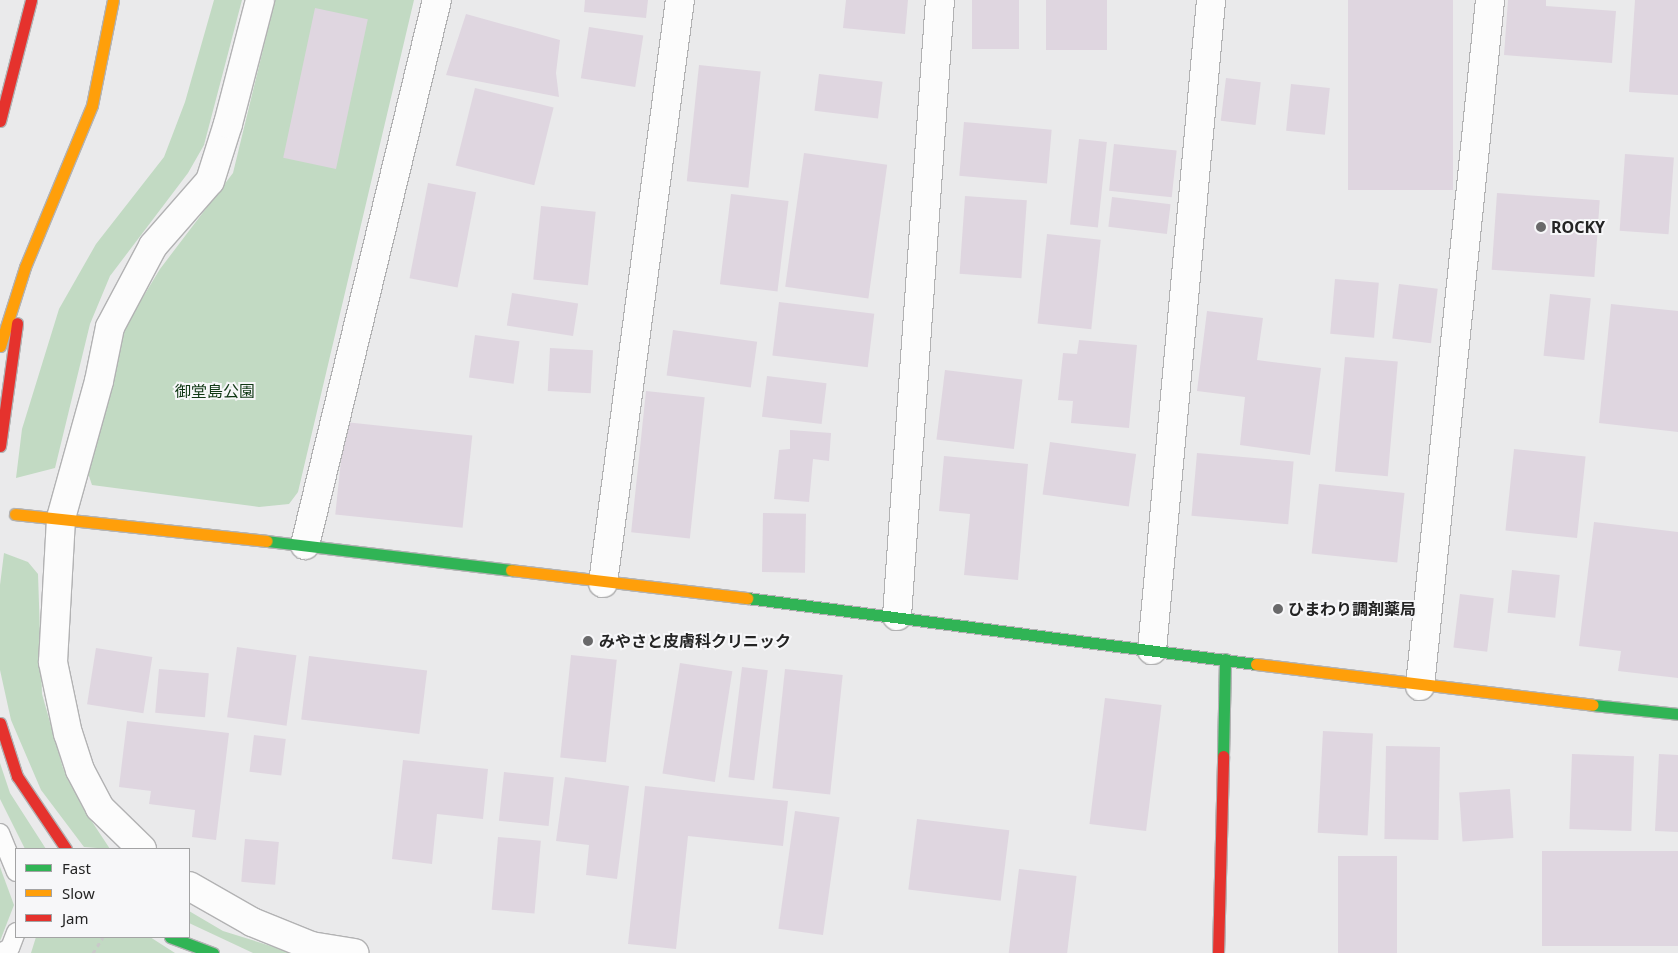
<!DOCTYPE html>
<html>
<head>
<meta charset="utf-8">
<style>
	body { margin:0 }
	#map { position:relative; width:1678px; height:953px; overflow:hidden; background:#eaeaeb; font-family:"Noto Sans","Noto Sans JP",sans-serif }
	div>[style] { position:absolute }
	.green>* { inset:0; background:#c2dac3 }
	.building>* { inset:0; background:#dfd6e0; transform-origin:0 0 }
	.path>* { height:3px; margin-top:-1.5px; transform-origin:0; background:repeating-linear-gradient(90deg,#c9c9c9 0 4px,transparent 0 8px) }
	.roads { filter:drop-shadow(1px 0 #b2b2b3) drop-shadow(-1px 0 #b2b2b3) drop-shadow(0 1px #b2b2b3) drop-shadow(0 -1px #b2b2b3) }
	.lane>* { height:18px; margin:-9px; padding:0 9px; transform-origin:9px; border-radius:9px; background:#fcfcfc }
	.street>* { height:28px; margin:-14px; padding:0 14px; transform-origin:14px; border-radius:14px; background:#fcfcfc }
	.fast>* { height:11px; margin:-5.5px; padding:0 5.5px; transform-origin:5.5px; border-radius:5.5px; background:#30b455 }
	.slow>* { height:11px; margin:-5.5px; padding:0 5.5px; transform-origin:5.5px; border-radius:5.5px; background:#ff9f0a }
	.jam>* { height:11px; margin:-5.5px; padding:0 5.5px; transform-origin:5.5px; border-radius:5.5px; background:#e5322d }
	.dots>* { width:14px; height:14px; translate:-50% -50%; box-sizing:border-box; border:2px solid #f7f7f9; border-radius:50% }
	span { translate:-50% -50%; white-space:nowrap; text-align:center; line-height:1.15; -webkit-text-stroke:4px #f7f7f9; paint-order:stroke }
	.poi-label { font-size:16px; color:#242424; font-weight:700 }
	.left { translate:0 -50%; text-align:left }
	.park-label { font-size:16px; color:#103814 }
	.legend { position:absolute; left:15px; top:848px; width:175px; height:90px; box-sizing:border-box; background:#f7f7f9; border:1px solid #a3a3a4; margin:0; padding:6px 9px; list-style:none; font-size:15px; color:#242424 }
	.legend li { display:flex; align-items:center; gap:10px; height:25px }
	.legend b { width:25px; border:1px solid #a3a3a4 }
</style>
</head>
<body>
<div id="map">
	<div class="green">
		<div style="clip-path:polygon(214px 0,242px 0,204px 145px,188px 173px,110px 276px,90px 324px,55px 468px,16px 478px,22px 429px,59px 309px,96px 244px,164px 157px,185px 102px)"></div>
		<div style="clip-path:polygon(275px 0,414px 0,298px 492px,289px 504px,259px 507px,92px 485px,86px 467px,126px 325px,160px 269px,233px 173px)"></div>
		<div style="clip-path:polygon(4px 553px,28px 562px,38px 574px,42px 694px,63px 768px,83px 808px,110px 849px,84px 847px,41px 790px,11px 720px,0 670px,0 585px)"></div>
		<div style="clip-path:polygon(0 763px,10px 793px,46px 849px,25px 849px,0 799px)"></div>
		<div style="clip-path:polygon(0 867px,14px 905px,0 941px)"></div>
		<div style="clip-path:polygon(189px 911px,223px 931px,293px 953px,253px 953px,189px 923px)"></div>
		<div style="clip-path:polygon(36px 937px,150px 937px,175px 953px,31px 953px)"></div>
	</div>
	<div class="building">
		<div style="clip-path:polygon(585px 0,648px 0,646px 18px,584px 12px)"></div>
		<div style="clip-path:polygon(846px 0,908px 0,905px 34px,843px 28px)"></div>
		<div style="left:972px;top:0;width:47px;height:49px"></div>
		<div style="left:1046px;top:0;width:61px;height:50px"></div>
		<div style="left:1348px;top:0;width:105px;height:190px"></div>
		<div style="clip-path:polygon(1508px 0,1546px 0,1546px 6px,1616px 11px,1612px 63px,1504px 55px)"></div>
		<div style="clip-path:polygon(1635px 0,1678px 0,1678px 95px,1629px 92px)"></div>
		<div style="left:315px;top:8px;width:54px;height:153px;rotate:12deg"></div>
		<div style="clip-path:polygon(466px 14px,560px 40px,556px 73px,559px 97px,446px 75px)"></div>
		<div style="left:589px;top:27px;width:55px;height:52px;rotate:9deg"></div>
		<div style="left:699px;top:65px;width:62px;height:117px;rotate:6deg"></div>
		<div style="left:819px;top:74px;width:64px;height:37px;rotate:7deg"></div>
		<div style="left:1226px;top:78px;width:35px;height:43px;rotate:7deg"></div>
		<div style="left:1291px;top:84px;width:39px;height:47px;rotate:6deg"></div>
		<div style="left:475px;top:88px;width:81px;height:80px;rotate:14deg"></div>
		<div style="left:964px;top:122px;width:88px;height:54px;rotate:5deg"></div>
		<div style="left:1079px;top:139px;width:28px;height:86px;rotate:6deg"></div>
		<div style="left:1114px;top:144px;width:63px;height:47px;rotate:6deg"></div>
		<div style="left:804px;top:153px;width:84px;height:135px;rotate:8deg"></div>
		<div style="left:1625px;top:154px;width:49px;height:77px;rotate:4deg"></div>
		<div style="left:428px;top:183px;width:49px;height:97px;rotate:11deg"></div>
		<div style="left:1497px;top:193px;width:103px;height:77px;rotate:4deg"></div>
		<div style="left:731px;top:194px;width:58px;height:91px;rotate:7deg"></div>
		<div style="left:965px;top:196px;width:62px;height:78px;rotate:4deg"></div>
		<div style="left:1112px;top:197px;width:59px;height:30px;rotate:7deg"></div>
		<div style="left:541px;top:206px;width:55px;height:74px;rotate:6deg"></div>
		<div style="left:1047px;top:234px;width:54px;height:90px;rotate:6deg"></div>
		<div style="left:1335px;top:279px;width:44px;height:55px;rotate:5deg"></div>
		<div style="left:1399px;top:284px;width:39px;height:55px;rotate:7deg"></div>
		<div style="left:512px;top:293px;width:67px;height:33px;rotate:9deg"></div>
		<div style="left:1550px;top:294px;width:41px;height:62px;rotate:6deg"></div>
		<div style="left:779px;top:302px;width:96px;height:54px;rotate:7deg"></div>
		<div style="clip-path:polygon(1611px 304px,1678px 311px,1678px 432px,1599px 423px)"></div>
		<div style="clip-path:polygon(1207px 311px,1263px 318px,1257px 360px,1321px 368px,1310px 455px,1240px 445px,1245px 397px,1197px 391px)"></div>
		<div style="left:673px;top:330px;width:85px;height:46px;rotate:8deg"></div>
		<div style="left:475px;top:335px;width:45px;height:43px;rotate:8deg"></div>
		<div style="clip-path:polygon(1079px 340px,1137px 345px,1129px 428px,1071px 423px,1073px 401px,1058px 400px,1063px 353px,1077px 354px)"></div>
		<div style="left:550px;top:348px;width:43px;height:43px;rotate:3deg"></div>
		<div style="left:1345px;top:357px;width:53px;height:115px;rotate:5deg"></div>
		<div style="left:945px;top:370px;width:78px;height:70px;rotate:7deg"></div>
		<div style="left:767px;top:376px;width:60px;height:41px;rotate:7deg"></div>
		<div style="left:646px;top:391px;width:59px;height:142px;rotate:6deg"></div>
		<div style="left:345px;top:422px;width:128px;height:93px;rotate:6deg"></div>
		<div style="clip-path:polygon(790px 430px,831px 433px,829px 461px,813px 459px,809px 502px,774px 499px,779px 450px,790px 449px)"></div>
		<div style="left:1050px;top:442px;width:87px;height:53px;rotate:8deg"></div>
		<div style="left:1514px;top:449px;width:72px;height:82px;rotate:6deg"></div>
		<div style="left:1197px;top:453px;width:97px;height:63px;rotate:5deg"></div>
		<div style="clip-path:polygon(944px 456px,1028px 464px,1018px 580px,964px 575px,970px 514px,939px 511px)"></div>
		<div style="left:1319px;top:484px;width:86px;height:70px;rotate:6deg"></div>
		<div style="left:763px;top:513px;width:43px;height:59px;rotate:1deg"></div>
		<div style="clip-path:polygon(1594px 522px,1678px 532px,1678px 678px,1618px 671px,1621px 651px,1579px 646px)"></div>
		<div style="left:1512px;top:570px;width:48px;height:43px;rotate:6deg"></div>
		<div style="left:1460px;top:594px;width:34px;height:54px;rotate:7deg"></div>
		<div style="left:237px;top:647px;width:60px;height:71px;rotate:8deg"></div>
		<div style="left:96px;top:648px;width:57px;height:57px;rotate:9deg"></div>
		<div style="left:571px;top:655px;width:46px;height:103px;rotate:6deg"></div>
		<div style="left:309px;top:656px;width:119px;height:64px;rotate:7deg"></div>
		<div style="left:680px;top:663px;width:53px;height:112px;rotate:9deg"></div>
		<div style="left:742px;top:667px;width:26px;height:111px;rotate:7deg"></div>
		<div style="left:159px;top:669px;width:50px;height:44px;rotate:5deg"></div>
		<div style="left:785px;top:669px;width:58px;height:120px;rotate:6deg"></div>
		<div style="left:1105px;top:698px;width:57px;height:127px;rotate:7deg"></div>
		<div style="clip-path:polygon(127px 721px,229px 733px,216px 840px,192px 837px,195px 810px,149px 804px,151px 791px,119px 787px)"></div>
		<div style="left:1323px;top:731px;width:50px;height:102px;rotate:3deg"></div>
		<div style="left:254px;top:735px;width:32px;height:37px;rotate:7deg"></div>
		<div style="left:1386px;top:746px;width:54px;height:93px;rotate:1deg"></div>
		<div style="left:1572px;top:754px;width:62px;height:75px;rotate:2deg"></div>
		<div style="clip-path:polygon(1659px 754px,1678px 755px,1678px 832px,1655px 831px)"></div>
		<div style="clip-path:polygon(403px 760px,488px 769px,483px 819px,437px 814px,432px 864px,392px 859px)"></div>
		<div style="left:504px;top:772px;width:50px;height:49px;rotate:6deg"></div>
		<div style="clip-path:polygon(565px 777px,629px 786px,617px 879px,586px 875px,589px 845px,556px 841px)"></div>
		<div style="clip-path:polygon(645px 786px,788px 801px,783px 846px,688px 836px,676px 949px,628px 944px)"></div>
		<div style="left:1510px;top:789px;width:49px;height:51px;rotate:86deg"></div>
		<div style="left:795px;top:811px;width:45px;height:119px;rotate:8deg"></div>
		<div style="left:917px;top:819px;width:93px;height:71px;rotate:7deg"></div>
		<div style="left:498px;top:837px;width:43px;height:73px;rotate:5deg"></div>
		<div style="left:245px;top:839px;width:34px;height:43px;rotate:5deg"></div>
		<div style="left:1678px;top:851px;width:95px;height:136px;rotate:90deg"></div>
		<div style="left:1338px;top:856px;width:59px;height:97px"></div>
		<div style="left:1019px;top:869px;width:58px;height:85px;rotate:7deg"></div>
	</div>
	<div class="path">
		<div style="left:93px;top:953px;width:19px;rotate:-58deg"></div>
	</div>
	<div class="roads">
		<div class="lane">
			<div style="left:0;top:833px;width:42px;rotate:67.7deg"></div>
			<div style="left:0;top:953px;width:11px;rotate:-27deg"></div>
			<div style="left:10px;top:948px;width:17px;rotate:-69deg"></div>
		</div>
		<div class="street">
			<div style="left:305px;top:545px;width:561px;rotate:-76.39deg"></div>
			<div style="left:603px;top:583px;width:588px;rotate:-82.48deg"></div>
			<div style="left:897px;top:616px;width:617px;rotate:-86.01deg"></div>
			<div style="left:1152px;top:650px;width:653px;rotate:-84.81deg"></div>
			<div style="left:1420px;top:686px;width:690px;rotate:-84.17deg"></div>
			<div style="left:142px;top:849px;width:59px;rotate:-135.7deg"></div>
			<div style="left:100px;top:808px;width:43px;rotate:-117.8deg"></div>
			<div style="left:80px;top:770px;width:38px;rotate:-108deg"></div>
			<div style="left:68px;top:734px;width:74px;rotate:-101.8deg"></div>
			<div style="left:53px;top:662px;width:144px;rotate:-86.8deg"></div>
			<div style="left:61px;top:518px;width:142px;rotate:-74.5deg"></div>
			<div style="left:99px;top:381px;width:55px;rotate:-78.5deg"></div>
			<div style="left:110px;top:327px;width:92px;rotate:-62deg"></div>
			<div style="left:153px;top:246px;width:86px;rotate:-48.8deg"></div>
			<div style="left:210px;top:181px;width:60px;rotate:-72.5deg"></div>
			<div style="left:228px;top:124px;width:128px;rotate:-75.5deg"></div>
			<div style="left:189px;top:886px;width:73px;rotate:29.7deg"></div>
			<div style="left:252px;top:922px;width:64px;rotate:22.1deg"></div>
			<div style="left:311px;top:946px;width:44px;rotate:9.2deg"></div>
		</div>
		<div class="fast">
			<div style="left:267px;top:541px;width:246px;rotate:6.8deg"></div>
			<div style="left:747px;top:598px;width:513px;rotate:7.39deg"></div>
			<div style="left:1593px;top:705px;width:85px;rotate:6deg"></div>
			<div style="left:1223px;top:756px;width:97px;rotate:-88.8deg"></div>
			<div style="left:170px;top:937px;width:46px;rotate:20.4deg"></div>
		</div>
		<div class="slow">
			<div style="left:0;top:346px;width:83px;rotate:-72.4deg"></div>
			<div style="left:25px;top:267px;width:175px;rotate:-67.5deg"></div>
			<div style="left:92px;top:105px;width:107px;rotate:-78.7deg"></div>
			<div style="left:15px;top:514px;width:253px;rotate:6.1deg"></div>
			<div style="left:511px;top:570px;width:238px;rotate:6.8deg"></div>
			<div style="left:1256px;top:664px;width:339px;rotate:6.9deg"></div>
		</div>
		<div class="jam">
			<div style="left:0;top:121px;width:125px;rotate:-75.6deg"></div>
			<div style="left:0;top:446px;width:124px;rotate:-82.1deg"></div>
			<div style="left:0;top:723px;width:56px;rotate:72.2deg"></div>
			<div style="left:17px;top:776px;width:88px;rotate:56.1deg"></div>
			<div style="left:1218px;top:953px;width:197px;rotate:-88.5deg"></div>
		</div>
	</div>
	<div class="dots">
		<div style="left:1541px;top:227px;background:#69696a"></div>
		<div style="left:1278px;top:609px;background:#69696a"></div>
		<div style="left:588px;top:641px;background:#69696a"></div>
	</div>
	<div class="poi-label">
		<span class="left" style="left:1551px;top:227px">ROCKY</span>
		<span class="left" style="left:1288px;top:609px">ひまわり調剤薬局</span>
		<span class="left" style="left:599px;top:641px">みやさと皮膚科クリニック</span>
	</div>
	<div class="park-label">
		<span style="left:215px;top:391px">御堂島公園</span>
	</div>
	<ul class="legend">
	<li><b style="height:6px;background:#30b455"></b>Fast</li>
	<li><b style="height:6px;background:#ff9f0a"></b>Slow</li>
	<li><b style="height:6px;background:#e5322d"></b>Jam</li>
	</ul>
</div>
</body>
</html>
